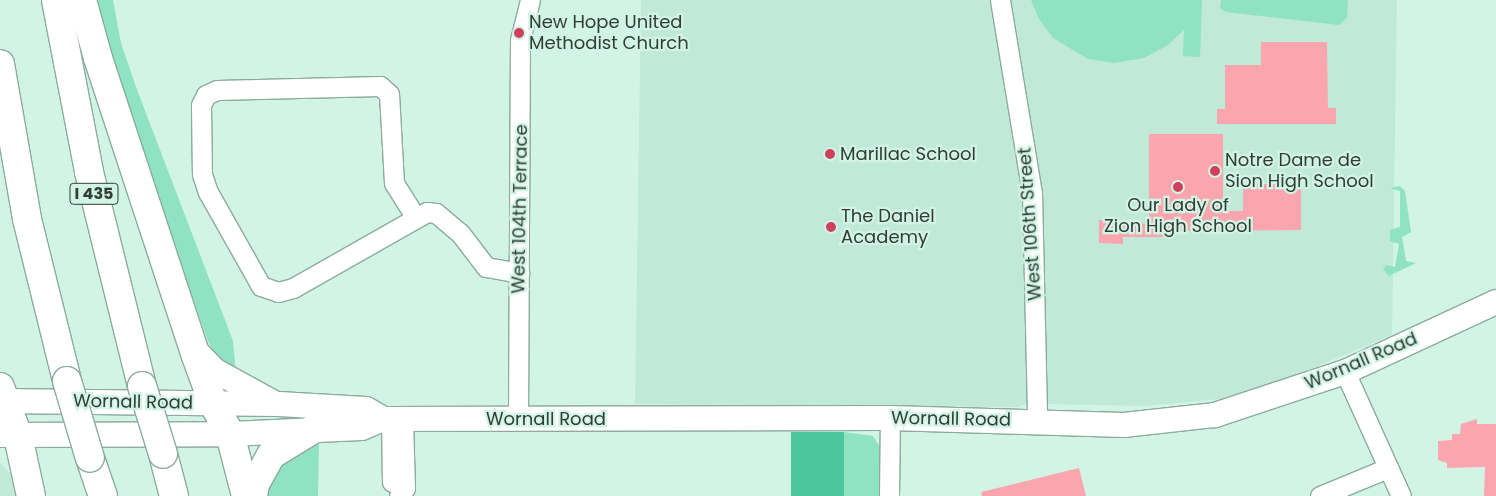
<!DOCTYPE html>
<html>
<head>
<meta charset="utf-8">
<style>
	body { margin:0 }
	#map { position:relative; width:1496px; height:496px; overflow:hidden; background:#d2f4e5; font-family:Poppins,sans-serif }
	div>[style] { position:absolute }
	.built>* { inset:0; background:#c0e9d8 }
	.green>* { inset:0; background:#8fe2c2 }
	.forest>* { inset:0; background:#4ac69d; transform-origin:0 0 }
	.building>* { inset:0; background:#fba6af }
	.roads { filter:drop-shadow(1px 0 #8bab9e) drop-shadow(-1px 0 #8bab9e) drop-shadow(0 1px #8bab9e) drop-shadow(0 -1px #8bab9e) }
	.minor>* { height:19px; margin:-9.5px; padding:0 9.5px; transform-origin:9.5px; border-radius:9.5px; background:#fff }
	.major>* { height:24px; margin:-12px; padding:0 12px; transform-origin:12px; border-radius:12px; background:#fff }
	.highway>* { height:28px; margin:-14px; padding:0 14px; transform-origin:14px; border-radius:14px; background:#fff }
	.bridges { filter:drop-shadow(1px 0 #8bab9e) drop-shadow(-1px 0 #8bab9e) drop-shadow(0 1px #8bab9e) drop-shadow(0 -1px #8bab9e) }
	.highway-bridge>* { height:28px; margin:-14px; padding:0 14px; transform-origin:14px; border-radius:14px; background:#fff }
	.dots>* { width:14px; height:14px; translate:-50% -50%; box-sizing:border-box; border:2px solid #d2f4e5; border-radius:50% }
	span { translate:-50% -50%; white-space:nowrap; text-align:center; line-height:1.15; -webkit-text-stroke:4.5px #d2f4e5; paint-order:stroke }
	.shield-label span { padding:1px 4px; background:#d2f4e5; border:1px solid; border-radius:4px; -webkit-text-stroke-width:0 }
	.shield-label { font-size:16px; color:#303d37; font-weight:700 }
	.poi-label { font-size:18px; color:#303d37 }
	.left { translate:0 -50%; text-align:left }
	.street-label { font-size:18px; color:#303d37 }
</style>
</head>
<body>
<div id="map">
	<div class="built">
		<div style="clip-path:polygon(641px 0,991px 0,1020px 168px,1029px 286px,1029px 397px,1025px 404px,1019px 407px,635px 404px)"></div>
		<div style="clip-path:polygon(1005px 0,1397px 0,1392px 335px,1265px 388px,1220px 399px,1146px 406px,1047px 404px,1041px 217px)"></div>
		<div style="clip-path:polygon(0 463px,15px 479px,22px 496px,0 496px)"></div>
	</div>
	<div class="green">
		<div style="clip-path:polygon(92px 0,113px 0,121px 43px,136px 87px,233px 341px,236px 374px,220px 365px,208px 341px,107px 60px)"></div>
		<div style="clip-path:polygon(1031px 0,1202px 0,1200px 57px,1183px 56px,1184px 30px,1168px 45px,1144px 58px,1114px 63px,1088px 59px,1053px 38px,1039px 19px)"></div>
		<div style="clip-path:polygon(1221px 0,1348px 0,1347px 18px,1339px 25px,1226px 12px,1220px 8px)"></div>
		<div style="clip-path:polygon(1400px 186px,1405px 191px,1411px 232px,1402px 237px,1406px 261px,1416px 263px,1389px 276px,1383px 269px,1386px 265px,1395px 267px,1399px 244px,1390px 241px,1390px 230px,1400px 227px,1400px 191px,1390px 188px)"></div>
		<div style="clip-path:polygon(844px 432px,873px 436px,880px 447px,879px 496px,842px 496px)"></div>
		<div style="clip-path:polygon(319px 444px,318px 496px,264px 496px,268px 476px,302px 447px)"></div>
	</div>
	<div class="forest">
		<div style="left:791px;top:432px;width:53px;height:64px"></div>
	</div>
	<div class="building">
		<div style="clip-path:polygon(1261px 42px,1327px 42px,1328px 108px,1336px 108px,1336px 124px,1217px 124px,1217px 109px,1225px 109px,1225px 65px,1261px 65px)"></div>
		<div style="clip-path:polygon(1149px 134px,1223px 134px,1223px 211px,1243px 211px,1243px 184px,1301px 184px,1301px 230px,1171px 231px,1171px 237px,1123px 237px,1123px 244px,1099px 243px,1099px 220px,1149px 224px)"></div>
		<div style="clip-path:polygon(1477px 419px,1477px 424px,1496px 424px,1496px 496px,1484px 496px,1485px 467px,1447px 468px,1447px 463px,1438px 460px,1438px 441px,1452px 440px,1452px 434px,1460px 434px,1461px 424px)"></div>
		<div style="clip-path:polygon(1079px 468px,1086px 496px,982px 496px,981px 492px)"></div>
	</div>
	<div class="roads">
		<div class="minor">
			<div style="left:1000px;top:0;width:196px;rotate:80.6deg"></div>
			<div style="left:1032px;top:193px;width:227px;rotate:88.7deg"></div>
			<div style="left:416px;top:218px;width:41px;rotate:-122.2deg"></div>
			<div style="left:394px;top:183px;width:89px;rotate:-93.2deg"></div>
			<div style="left:389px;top:94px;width:12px;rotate:-138deg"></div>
			<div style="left:380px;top:86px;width:163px;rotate:178.6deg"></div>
			<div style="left:217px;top:90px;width:12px;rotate:156deg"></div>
			<div style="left:206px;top:95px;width:11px;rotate:117deg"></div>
			<div style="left:201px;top:105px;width:69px;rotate:89.2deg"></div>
			<div style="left:202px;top:174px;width:19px;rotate:72deg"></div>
			<div style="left:208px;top:192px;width:108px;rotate:60.6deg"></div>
			<div style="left:261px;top:286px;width:18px;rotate:19deg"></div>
			<div style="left:278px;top:292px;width:16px;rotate:-15deg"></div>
			<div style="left:293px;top:288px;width:154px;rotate:-29.6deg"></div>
			<div style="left:427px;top:212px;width:9px;rotate:6deg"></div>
			<div style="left:436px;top:213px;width:31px;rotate:40deg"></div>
			<div style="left:460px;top:233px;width:43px;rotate:52.6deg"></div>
			<div style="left:486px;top:267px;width:34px;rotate:10deg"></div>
			<div style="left:1345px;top:372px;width:136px;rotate:65.7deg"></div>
			<div style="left:391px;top:419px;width:63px;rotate:89.1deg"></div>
			<div style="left:518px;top:420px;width:380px;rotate:-89.7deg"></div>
			<div style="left:520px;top:40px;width:41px;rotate:-76deg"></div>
			<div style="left:399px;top:496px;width:10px;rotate:-53deg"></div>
			<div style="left:405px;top:488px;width:69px;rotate:-91.7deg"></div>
			<div style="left:889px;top:496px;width:78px;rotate:-89.3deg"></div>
			<div style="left:1320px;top:496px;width:74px;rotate:-22.4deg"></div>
		</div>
		<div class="major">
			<div style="left:194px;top:349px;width:29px;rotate:46deg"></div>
			<div style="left:214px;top:370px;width:68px;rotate:28.8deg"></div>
			<div style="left:0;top:401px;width:279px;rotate:0.6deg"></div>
			<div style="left:279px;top:404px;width:87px;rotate:3.3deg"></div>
			<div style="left:366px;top:409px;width:20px;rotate:30deg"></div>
			<div style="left:0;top:435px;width:230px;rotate:-0.2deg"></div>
			<div style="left:230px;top:434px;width:132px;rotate:-2.6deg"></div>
			<div style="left:362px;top:428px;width:23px;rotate:-23deg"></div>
			<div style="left:383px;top:419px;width:507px;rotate:-0.11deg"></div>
			<div style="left:890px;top:418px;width:234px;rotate:1.7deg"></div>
			<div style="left:1124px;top:425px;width:92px;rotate:-6.3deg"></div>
			<div style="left:1215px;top:415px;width:137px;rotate:-18.3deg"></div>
			<div style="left:1345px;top:372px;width:166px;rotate:-24.9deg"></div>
		</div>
		<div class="highway">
			<div style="left:56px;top:0;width:175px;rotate:79.1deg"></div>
			<div style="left:89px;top:172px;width:220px;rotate:76.1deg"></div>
			<div style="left:82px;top:0;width:60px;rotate:74.6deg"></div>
			<div style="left:98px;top:58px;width:314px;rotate:71.8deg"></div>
			<div style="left:196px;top:356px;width:50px;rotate:70.1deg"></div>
			<div style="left:213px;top:403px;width:35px;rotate:61deg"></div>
			<div style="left:230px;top:434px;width:64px;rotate:75.5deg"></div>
			<div style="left:0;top:64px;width:157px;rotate:80.1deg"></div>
			<div style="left:27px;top:219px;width:167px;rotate:76.1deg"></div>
			<div style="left:0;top:387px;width:52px;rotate:69.8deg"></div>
			<div style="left:18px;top:436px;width:61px;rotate:77.8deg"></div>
			<div style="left:163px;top:454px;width:43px;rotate:75.3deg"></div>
			<div style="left:90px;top:458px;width:40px;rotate:71.1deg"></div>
			<div style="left:253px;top:496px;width:12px;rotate:-81deg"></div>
			<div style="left:255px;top:484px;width:33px;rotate:-61deg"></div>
			<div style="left:271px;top:455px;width:52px;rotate:-31.5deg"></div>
		</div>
	</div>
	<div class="bridges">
		<div class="highway-bridge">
			<div style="left:67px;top:381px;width:80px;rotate:73.4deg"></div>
			<div style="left:142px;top:386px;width:71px;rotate:72.8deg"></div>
		</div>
	</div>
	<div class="dots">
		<div style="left:519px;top:33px;background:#d0405d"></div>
		<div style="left:830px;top:154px;background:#d0405d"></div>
		<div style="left:1215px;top:171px;background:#d0405d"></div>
		<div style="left:1178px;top:187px;background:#d0405d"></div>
		<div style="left:831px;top:227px;background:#d0405d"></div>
	</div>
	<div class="shield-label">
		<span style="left:94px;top:194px">I 435</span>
	</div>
	<div class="poi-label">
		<span class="left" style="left:529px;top:33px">New Hope United<br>Methodist Church</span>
		<span class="left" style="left:840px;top:154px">Marillac School</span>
		<span class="left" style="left:1225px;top:171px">Notre Dame de<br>Sion High School</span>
		<span style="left:1178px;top:216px">Our Lady of<br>Zion High School</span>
		<span class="left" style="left:841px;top:227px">The Daniel<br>Academy</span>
	</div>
	<div class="street-label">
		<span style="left:520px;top:209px;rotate:-89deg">West 104th Terrace</span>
		<span style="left:1030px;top:224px;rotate:-94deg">West 106th Street</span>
		<span style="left:1361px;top:361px;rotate:-23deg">Wornall Road</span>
		<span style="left:133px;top:402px;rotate:1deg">Wornall Road</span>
		<span style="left:546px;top:419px">Wornall Road</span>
		<span style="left:951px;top:419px;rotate:1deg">Wornall Road</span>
	</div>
</div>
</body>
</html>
